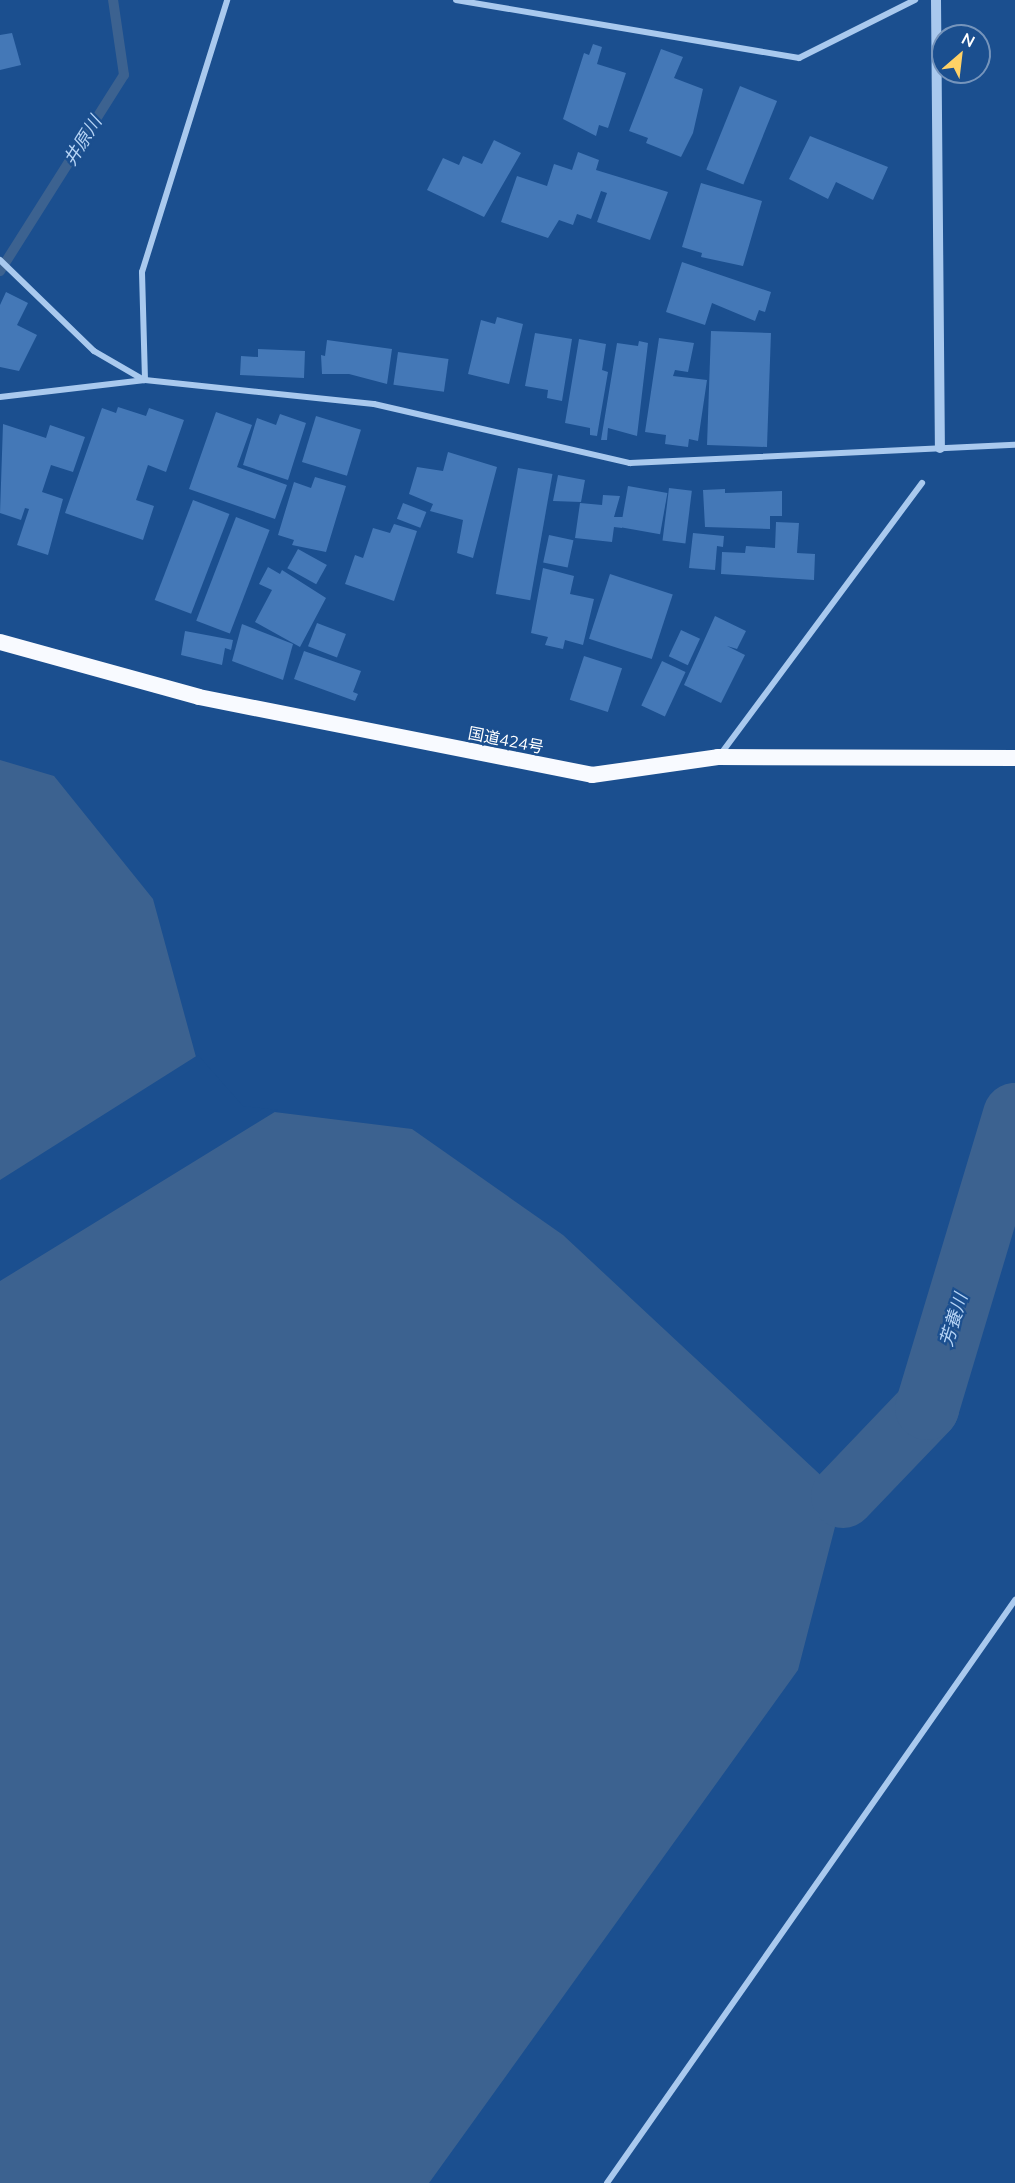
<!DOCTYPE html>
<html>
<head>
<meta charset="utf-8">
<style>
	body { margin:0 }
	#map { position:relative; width:1015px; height:2183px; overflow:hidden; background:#1b4f8f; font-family:Mulish,"Noto Sans JP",sans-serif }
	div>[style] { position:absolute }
	.water>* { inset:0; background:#3c6290 }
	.pier>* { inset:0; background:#1b4f8f }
	.stream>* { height:10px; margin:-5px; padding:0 5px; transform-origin:5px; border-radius:5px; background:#3c6290 }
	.river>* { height:64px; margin:-32px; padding:0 32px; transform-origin:32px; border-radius:32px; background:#3c6290 }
	.building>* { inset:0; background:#4478b7; transform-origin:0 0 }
	.minor>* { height:6px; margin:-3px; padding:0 3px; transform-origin:3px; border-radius:3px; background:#a9c9ee }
	.tertiary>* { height:10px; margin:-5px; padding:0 5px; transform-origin:5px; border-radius:5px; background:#a9c9ee }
	.trunk>* { height:16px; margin:-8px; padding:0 8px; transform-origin:8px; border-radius:8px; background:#f8faff }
	span { translate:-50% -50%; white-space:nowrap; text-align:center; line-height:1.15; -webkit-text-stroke:4.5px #1b4f8f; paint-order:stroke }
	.street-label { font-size:16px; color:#fff }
	.water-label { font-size:18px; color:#b5d3f5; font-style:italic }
	.north { position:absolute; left:931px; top:24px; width:60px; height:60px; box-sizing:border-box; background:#1b4f8f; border:2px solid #7695bc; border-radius:50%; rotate:28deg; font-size:16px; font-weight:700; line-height:24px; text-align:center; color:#fff }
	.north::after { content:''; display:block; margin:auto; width:21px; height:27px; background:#ffd166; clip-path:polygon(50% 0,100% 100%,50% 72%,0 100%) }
</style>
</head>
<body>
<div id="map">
	<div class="water">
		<div style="clip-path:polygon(0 760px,54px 776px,153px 899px,196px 1057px,241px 1108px,412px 1129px,563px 1235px,843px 1496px,798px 1670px,429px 2183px,0 2183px)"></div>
	</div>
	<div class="pier">
		<div style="clip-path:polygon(198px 1055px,243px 1106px,278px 1110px,0 1281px,0 1180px)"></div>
	</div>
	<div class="stream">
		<div style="left:0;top:271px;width:232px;rotate:-57.7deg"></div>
		<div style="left:124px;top:75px;width:76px;rotate:-98.3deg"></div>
	</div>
	<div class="river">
		<div style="left:843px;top:1496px;width:122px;rotate:-46.3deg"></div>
		<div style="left:927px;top:1408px;width:306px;rotate:-73.3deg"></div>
	</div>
	<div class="building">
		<div style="clip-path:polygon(12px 33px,21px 65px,0 70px,0 35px)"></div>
		<div style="clip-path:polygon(593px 44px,602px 47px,597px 64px,626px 73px,608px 128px,599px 125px,596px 136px,563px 119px,584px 53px,589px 55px)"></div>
		<div style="clip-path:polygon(661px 49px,683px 57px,674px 78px,703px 89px,693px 133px,681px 157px,646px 143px,648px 138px,629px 131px)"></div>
		<div style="left:740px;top:86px;width:40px;height:90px;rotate:22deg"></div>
		<div style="clip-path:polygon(810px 136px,888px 167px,873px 200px,836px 182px,828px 199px,789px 179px)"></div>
		<div style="clip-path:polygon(494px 140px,521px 153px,484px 217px,427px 190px,443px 158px,459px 165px,463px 156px,482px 164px)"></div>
		<div style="clip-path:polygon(578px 152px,599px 160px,596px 170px,668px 192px,650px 240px,597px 222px,607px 193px,601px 191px,591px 219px,577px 214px,573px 225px,559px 220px,548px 238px,501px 222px,517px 176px,547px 186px,554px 164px,572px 170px)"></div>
		<div style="clip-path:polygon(701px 183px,762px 201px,743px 266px,701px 257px,702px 253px,682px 247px)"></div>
		<div style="clip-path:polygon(682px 262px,771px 292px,765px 312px,759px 310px,755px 321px,712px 303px,705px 325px,666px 312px)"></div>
		<div style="clip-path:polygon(6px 292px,28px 303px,17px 325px,37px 335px,19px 371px,0 367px,0 305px)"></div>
		<div style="clip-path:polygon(497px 317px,523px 324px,509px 384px,468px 374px,481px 320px,495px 324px)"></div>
		<div style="left:711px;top:331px;width:60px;height:114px;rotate:2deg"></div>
		<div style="clip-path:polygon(535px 333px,572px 339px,562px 401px,547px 398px,548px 390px,525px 386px)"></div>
		<div style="clip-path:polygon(659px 338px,694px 343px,688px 372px,675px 370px,673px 376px,707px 380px,698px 441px,689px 439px,688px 447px,665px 444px,666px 435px,645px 432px)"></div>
		<div style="clip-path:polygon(579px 339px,606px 344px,602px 370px,608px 372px,597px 436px,590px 435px,590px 428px,565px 423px)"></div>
		<div style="clip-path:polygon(327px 340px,392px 349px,387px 384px,349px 374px,322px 374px,321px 355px,325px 356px)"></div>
		<div style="clip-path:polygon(639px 341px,648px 343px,637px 436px,608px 428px,607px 440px,601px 440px,617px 343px,638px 346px)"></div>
		<div style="clip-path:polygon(258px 349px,305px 351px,304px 378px,240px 375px,241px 356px,258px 357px)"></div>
		<div style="left:398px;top:352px;width:51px;height:33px;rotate:8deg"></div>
		<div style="clip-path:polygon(118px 407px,146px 416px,149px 408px,184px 420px,166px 472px,148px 465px,136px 500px,154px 506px,143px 540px,65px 513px,102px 408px,116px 413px)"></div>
		<div style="clip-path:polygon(216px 412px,252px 425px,237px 467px,287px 485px,275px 519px,189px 489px)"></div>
		<div style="clip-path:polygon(280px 414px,306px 423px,288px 480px,243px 465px,257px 418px,276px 425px)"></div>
		<div style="left:316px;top:416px;width:47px;height:48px;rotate:17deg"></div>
		<div style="clip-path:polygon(3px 424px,46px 438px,50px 425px,85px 437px,73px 472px,51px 465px,42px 492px,63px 499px,48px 555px,17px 545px,29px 509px,25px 508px,21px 520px,0 513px)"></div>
		<div style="clip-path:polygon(448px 452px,497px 467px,473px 558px,457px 553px,463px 520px,430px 511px,433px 504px,409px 494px,417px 467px,443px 471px)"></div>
		<div style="left:518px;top:468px;width:35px;height:128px;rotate:10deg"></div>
		<div style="clip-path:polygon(558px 475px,585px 480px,581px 502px,553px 501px)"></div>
		<div style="clip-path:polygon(315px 477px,346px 486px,326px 552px,292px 545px,294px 540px,278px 535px,294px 482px,311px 488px)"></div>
		<div style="left:628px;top:486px;width:40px;height:42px;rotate:10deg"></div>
		<div style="left:669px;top:488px;width:23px;height:53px;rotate:7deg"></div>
		<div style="clip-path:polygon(725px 489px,725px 493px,782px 491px,782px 516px,770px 516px,770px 529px,705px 527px,703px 490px)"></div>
		<div style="clip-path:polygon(603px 495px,620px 496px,614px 517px,623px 517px,622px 528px,614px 527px,612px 542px,575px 538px,580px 503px,602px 505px)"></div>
		<div style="left:193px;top:500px;width:39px;height:107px;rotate:21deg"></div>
		<div style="left:403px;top:503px;width:25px;height:17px;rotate:21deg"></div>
		<div style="left:236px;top:517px;width:36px;height:111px;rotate:21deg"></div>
		<div style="clip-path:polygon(776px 522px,799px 523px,797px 553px,815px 554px,814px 580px,721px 574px,722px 552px,745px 553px,746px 546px,775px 548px)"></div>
		<div style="clip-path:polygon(394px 524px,417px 531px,394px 601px,345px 584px,355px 555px,363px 558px,373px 528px,390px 533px)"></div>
		<div style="clip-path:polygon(693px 533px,724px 536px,723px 547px,717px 546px,715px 570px,689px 568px)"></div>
		<div style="left:549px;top:535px;width:25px;height:28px;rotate:12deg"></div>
		<div style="left:298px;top:549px;width:33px;height:22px;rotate:29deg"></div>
		<div style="clip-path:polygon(268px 567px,280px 574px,282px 570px,326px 598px,300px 647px,255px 622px,272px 590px,259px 584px)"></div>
		<div style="clip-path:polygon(543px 568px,574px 576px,570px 594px,594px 599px,583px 645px,565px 640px,563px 649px,545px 645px,548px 637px,531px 633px)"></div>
		<div style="left:610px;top:574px;width:66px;height:68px;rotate:18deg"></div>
		<div style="clip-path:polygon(715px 616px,746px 631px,737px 649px,727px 646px,745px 655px,721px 703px,684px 685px)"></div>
		<div style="left:317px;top:623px;width:31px;height:25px;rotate:21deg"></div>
		<div style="clip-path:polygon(242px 624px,293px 644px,283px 680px,232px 661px)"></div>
		<div style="left:681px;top:630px;width:21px;height:29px;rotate:25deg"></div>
		<div style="clip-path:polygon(185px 631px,233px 640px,231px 650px,225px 648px,222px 665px,181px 655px)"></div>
		<div style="clip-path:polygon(304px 651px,361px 671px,353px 692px,358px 694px,355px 701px,294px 679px)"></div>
		<div style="left:584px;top:656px;width:40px;height:46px;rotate:18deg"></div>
		<div style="left:662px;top:661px;width:26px;height:49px;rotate:25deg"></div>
	</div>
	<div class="minor">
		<div style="left:456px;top:0;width:348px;rotate:9.6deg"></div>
		<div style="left:799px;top:58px;width:130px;rotate:-26.6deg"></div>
		<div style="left:0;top:260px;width:131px;rotate:44.1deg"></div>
		<div style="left:94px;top:351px;width:58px;rotate:30.1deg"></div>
		<div style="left:145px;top:380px;width:108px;rotate:-91.6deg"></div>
		<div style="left:142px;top:272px;width:285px;rotate:-72.6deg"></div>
		<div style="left:0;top:397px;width:146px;rotate:-6.7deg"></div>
		<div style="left:145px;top:380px;width:230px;rotate:6deg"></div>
		<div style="left:374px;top:404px;width:263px;rotate:13deg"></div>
		<div style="left:630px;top:463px;width:385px;rotate:-2.7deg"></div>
		<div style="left:720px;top:755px;width:339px;rotate:-53.4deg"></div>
		<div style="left:607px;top:2183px;width:712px;rotate:-55.01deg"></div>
	</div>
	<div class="tertiary">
		<div style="left:936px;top:0;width:448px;rotate:89.5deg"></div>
	</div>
	<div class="trunk">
		<div style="left:0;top:642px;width:206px;rotate:15.4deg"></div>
		<div style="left:199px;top:697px;width:401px;rotate:11.2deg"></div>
		<div style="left:592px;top:775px;width:127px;rotate:-8.1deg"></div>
		<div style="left:718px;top:757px;width:297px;rotate:0.2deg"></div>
	</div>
	<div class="street-label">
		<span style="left:506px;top:740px;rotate:11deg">国道424号</span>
	</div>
	<div class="water-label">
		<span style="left:83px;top:141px;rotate:-58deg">井原川</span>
		<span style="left:954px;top:1320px;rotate:-73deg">芳養川</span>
	</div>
	<div class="north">N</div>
</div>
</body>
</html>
